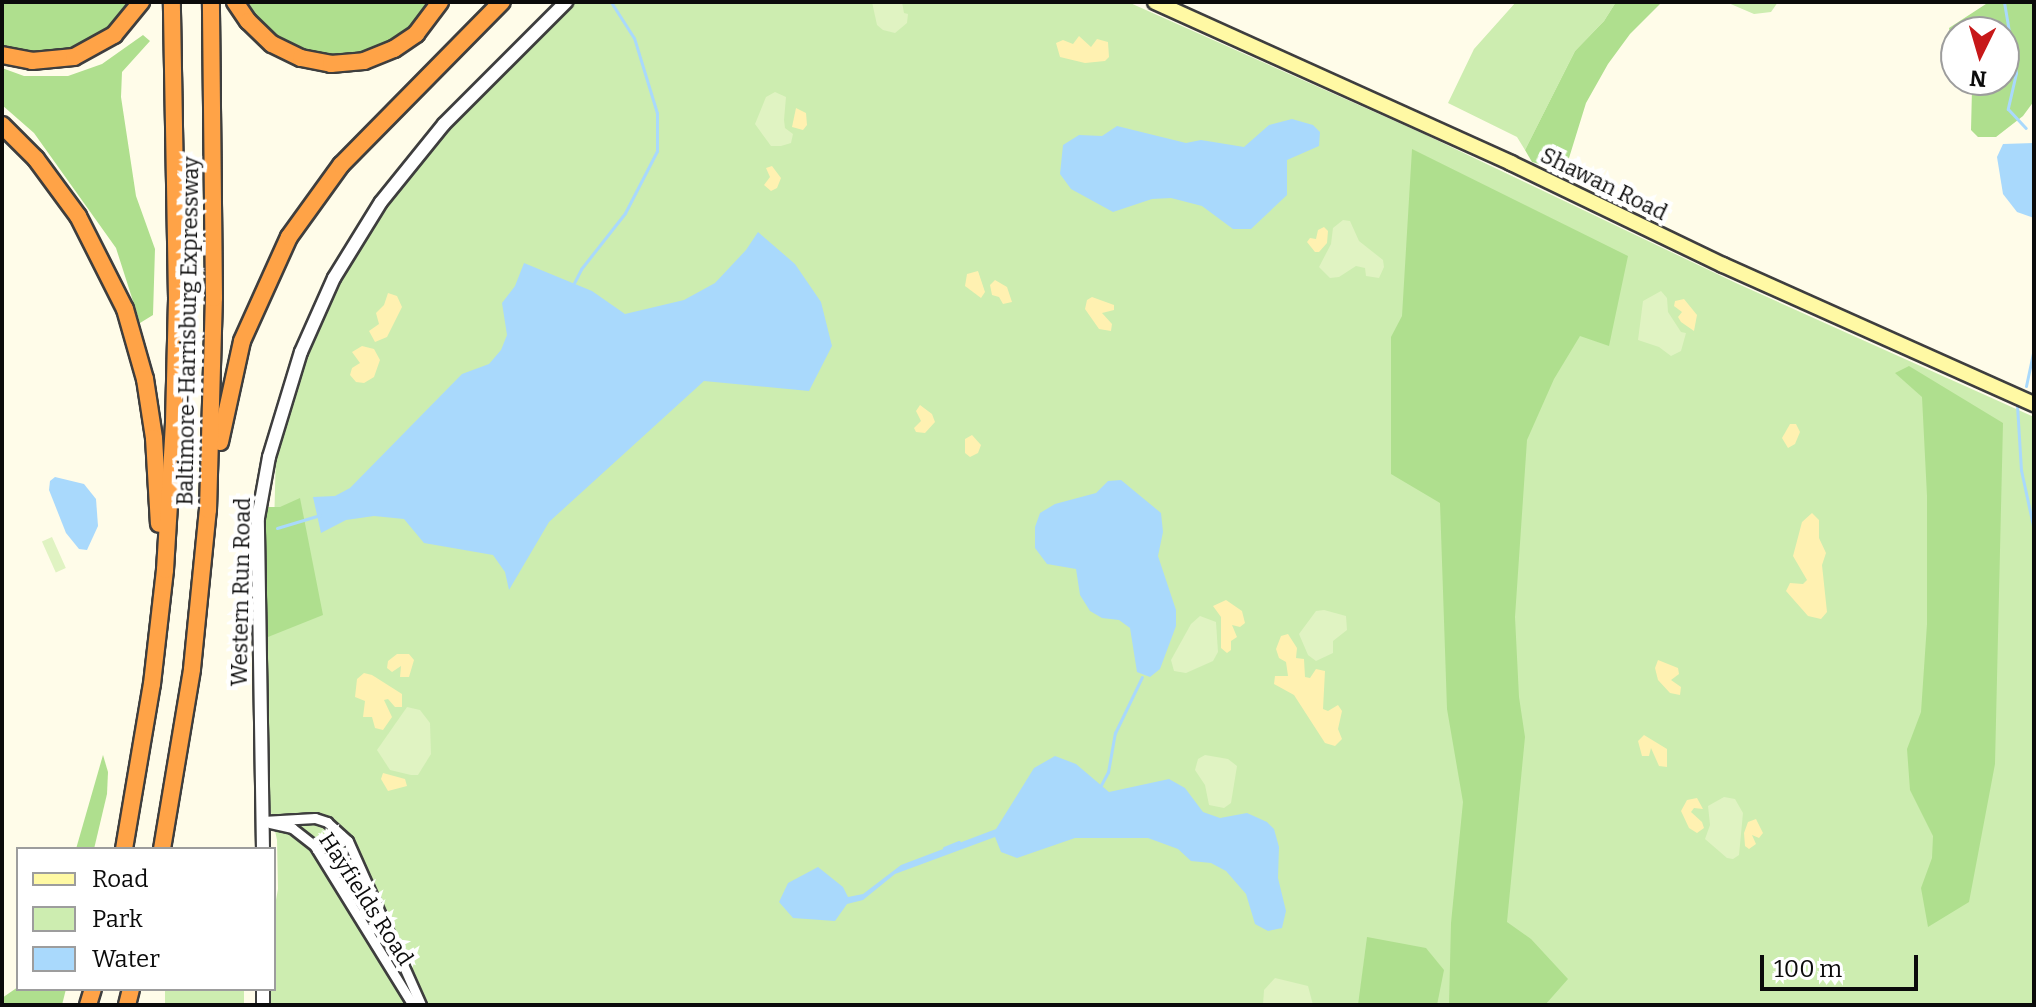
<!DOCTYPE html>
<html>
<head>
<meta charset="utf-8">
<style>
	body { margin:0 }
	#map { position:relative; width:2036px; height:1007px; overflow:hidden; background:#fffce9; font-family:Bitter,serif }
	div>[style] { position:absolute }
	.green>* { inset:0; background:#cdedb0; transform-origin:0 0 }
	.forest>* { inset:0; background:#afdf8e }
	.sand>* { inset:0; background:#fff1b1 }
	.pitch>* { inset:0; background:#e0f3c2; transform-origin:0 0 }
	.water>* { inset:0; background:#a9d9fc }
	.stream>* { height:3px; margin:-1.5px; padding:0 1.5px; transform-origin:1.5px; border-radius:1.5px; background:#a9d9fc }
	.roads { filter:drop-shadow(2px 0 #3e3e3e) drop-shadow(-2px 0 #3e3e3e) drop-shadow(0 2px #3e3e3e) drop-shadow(0 -2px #3e3e3e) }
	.minor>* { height:9px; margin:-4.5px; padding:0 4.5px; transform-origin:4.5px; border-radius:4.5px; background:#fff }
	.tertiary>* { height:12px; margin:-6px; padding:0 6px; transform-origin:6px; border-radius:6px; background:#fff }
	.secondary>* { height:14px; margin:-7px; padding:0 7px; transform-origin:7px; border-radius:7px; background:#fff9a4 }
	.motorway>* { height:16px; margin:-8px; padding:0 8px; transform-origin:8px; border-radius:8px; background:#ffa347 }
	span { translate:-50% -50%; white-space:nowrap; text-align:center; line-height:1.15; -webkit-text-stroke:8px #fff; paint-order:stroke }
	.street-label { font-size:22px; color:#0b0b0b }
	.frame { position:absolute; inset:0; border:4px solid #0b0b0b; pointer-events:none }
	.legend { position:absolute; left:16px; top:847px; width:260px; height:144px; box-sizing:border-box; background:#fff; border:2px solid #9d9d9d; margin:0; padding:10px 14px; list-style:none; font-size:24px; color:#0b0b0b }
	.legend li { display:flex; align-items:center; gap:16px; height:40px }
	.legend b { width:40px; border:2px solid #9d9d9d }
	.north { position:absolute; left:1940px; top:16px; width:80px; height:80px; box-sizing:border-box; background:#fff; border:2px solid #9d9d9d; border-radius:50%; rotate:185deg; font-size:22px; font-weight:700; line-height:32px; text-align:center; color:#0b0b0b }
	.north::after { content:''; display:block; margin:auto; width:28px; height:36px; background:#c71819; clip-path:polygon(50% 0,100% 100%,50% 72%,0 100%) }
	.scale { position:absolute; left:1760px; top:955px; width:158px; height:36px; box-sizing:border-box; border:4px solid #0b0b0b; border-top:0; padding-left:10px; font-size:24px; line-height:28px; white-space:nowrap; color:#0b0b0b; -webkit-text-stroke:6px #fff; paint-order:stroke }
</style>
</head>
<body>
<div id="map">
	<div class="green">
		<div style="clip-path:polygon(574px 2px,1128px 2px,1426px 135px,1736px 283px,2034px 417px,2034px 1005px,267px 1005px,267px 989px,274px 989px,274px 911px,278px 889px,277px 840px,269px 803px,266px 539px,274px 528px,276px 450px,306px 355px,326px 308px,386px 204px,450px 127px)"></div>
		<div style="clip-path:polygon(1516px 2px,1616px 2px,1604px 21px,1575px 51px,1525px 150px,1517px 137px,1448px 103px,1474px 49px)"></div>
		<div style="clip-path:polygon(1726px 2px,1778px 2px,1771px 12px,1754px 14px)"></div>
		<div style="left:165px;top:989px;width:79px;height:17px"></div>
	</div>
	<div class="forest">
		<div style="clip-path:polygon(2px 2px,131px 2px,115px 27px,71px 52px,46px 54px,2px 47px)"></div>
		<div style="clip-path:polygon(248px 2px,431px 2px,404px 35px,384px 50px,333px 58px,308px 55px,284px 44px,265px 29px)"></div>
		<div style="clip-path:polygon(1616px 2px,1662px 2px,1630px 34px,1608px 64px,1586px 103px,1569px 158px,1561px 170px,1532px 162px,1525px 150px,1575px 51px,1604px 21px)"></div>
		<div style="clip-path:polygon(1989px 2px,2034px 2px,2034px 101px,2023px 116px,1996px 137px,1978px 137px,1971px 130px,1972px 89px,1962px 80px,2004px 80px,2004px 32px,1956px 32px,1956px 75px,1949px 28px)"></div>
		<div style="clip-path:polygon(143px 35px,150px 41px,122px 72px,121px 97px,136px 196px,155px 249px,153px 315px,140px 323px,116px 248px,34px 133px,2px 105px,2px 68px,24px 76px,68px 76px,102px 64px)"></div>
		<div style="clip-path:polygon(1412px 149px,1628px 256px,1609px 346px,1580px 336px,1554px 379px,1527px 440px,1515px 617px,1519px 697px,1525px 737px,1507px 922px,1531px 939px,1568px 979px,1545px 1005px,1449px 1005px,1451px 923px,1463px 802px,1447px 709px,1440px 503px,1391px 474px,1391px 337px,1402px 316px)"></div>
		<div style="clip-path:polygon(1909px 366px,2003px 423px,1995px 764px,1969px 902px,1928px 927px,1921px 888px,1932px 858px,1933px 836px,1910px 790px,1907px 749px,1921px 712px,1927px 624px,1927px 496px,1922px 397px,1895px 373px)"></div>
		<div style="clip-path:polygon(300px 498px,323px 615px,263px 639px,261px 574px,264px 507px,280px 507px)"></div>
		<div style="clip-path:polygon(103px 755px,108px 772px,107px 794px,94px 849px,76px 849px)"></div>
		<div style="clip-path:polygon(1367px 937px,1426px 948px,1444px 970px,1437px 1005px,1358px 1005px)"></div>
		<div style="clip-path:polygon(18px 987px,18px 989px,66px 989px,62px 1005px,2px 1005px,2px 998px)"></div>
	</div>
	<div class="sand">
		<div style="clip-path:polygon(1079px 36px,1091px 47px,1097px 39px,1108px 42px,1109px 57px,1105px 61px,1085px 63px,1060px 57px,1056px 43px,1063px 40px,1073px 44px)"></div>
		<div style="clip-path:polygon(796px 108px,806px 113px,807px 125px,803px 130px,792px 127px)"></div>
		<div style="clip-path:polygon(772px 166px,781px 178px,777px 188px,771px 191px,764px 185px,770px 177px,766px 168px)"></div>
		<div style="clip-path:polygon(1324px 227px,1328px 231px,1327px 243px,1319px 252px,1315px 252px,1307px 242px,1310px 238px,1316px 239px,1318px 230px)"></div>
		<div style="clip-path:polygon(978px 271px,985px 292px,981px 298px,965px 286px,967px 274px)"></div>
		<div style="clip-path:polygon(995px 280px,1007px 287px,1012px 302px,1003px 304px,999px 297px,992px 295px,990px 285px)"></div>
		<div style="clip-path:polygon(388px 293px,397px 296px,402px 307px,387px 337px,375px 342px,369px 331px,379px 324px,376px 313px,384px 305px)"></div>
		<div style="clip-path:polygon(1092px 297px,1114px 305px,1114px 310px,1102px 313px,1112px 324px,1111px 331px,1099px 329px,1085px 309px,1087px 300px)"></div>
		<div style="clip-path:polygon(1684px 299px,1697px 315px,1694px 331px,1681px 322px,1678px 317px,1682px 312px,1674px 306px,1675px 301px)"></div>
		<div style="clip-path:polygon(362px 346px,374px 349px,380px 360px,374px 377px,364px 383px,356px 382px,350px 375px,352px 368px,360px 363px,352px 352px)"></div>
		<div style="clip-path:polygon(920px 405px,932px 414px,935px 422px,925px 433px,916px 432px,914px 428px,921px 421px,916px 411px)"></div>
		<div style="clip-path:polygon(1790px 424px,1796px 424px,1800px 432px,1795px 444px,1788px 448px,1782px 438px)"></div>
		<div style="clip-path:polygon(972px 435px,981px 445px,978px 453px,970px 457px,965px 453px,965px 439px)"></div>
		<div style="clip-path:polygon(1812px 513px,1819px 520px,1819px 538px,1826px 553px,1822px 565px,1827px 612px,1821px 619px,1808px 616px,1786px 591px,1790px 583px,1803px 584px,1807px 580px,1793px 556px,1802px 522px)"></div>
		<div style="clip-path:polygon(1226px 600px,1242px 611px,1245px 623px,1240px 627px,1232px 625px,1237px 637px,1231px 641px,1231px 650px,1227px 653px,1221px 648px,1221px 617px,1213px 606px)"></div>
		<div style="clip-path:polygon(1288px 634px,1297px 648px,1296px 658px,1304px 659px,1305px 677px,1310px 678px,1316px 669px,1325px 671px,1323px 709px,1328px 711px,1338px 705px,1342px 711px,1338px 729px,1342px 739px,1335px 746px,1325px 743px,1294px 695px,1274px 684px,1275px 676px,1288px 676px,1286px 662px,1279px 658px,1276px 649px,1281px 636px)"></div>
		<div style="clip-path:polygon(397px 654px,409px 654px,414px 660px,409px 677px,400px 677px,401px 666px,392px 672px,387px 668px,388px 661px)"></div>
		<div style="clip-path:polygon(1658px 660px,1678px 668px,1679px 674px,1671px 680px,1681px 687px,1680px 695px,1670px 693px,1658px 680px,1655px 668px)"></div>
		<div style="clip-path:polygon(364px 673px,372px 675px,402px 694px,402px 707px,395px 707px,388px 699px,384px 700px,392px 717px,383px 730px,375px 728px,372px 717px,363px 717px,365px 701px,355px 697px,357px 679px)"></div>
		<div style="clip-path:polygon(1644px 735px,1667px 749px,1667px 767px,1659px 766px,1651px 748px,1649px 756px,1642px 756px,1638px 741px)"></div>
		<div style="clip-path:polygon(383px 773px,405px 779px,407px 786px,388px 791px,381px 779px)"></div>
		<div style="clip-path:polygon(1697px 798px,1703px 809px,1694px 808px,1691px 812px,1702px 822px,1704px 828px,1697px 833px,1689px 828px,1681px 811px,1687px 800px)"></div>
		<div style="clip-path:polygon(1756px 819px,1763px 833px,1759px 838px,1752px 835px,1756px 844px,1749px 849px,1745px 846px,1744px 833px,1748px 822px)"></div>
	</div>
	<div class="pitch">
		<div style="clip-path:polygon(872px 2px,902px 2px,904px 13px,908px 14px,907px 23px,895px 33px,883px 30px,877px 25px)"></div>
		<div style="clip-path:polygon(775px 92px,786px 97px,784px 120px,785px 128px,793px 134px,791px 143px,781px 146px,771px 146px,755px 124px,766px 97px)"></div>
		<div style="clip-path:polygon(1343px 220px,1350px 221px,1359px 241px,1383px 260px,1384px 267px,1379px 278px,1366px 276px,1365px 268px,1356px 266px,1339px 277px,1330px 278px,1319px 267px,1331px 244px,1333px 228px)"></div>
		<div style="clip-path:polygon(1661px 291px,1667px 298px,1668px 312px,1681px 332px,1686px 333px,1681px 351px,1671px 356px,1659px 347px,1638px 340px,1643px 301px)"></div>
		<div style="left:52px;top:537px;width:34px;height:11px;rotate:66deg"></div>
		<div style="clip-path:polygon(1324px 610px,1346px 616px,1347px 630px,1333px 641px,1333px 653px,1316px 661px,1308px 655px,1299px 634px,1316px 611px)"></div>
		<div style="clip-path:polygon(1200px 616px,1216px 622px,1218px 652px,1213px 661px,1186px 673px,1174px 671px,1171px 660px,1191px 624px)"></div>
		<div style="clip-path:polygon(407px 707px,420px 710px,430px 723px,431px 754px,418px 775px,411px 775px,390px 770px,377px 750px)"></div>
		<div style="clip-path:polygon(1205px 755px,1228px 759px,1237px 766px,1231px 803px,1224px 808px,1209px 805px,1205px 785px,1195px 770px,1198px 759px)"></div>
		<div style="clip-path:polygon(1724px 797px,1735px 799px,1743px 813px,1739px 855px,1733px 859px,1727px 858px,1705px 839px,1710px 825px,1708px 806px)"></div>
		<div style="clip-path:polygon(1275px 978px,1308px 986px,1313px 1005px,1263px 1005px,1264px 990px)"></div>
	</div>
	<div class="water">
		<div style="clip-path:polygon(1292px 119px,1313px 125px,1320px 132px,1319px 146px,1287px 160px,1287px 195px,1251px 229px,1233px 229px,1202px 206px,1171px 198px,1152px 199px,1113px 212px,1071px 189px,1060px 174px,1063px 145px,1079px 135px,1102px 136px,1117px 126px,1186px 143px,1201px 140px,1244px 147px,1269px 125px)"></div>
		<div style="clip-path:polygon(2034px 143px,2034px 218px,2017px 212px,2003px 194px,1997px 157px,2003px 144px)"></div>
		<div style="clip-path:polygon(758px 232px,795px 264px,821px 302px,832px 346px,809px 391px,704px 381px,549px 522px,509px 590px,505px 572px,493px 555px,424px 543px,404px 519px,374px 516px,346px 520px,321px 533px,313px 497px,335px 496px,350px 488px,462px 374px,489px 364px,501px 350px,507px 335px,502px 303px,515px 286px,524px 263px,592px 291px,625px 314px,684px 300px,715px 283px,746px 250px)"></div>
		<div style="clip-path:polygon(55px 477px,84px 484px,96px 499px,98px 526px,87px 550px,79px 549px,66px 533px,49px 490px,50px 481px)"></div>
		<div style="clip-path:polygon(1121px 480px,1161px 513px,1163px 532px,1158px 556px,1176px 610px,1176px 626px,1160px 669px,1150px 677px,1137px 672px,1130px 628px,1119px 620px,1102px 618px,1090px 611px,1080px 595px,1076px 569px,1047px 564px,1035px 548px,1035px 527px,1040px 513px,1055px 504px,1096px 493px,1108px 481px)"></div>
		<div style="clip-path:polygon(1055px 756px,1076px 764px,1109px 792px,1169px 779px,1185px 788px,1203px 812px,1220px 818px,1247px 813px,1267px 822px,1274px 829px,1279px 847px,1278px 878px,1286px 911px,1282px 928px,1268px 931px,1255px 924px,1246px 894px,1226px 871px,1211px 863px,1191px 861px,1178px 849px,1148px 838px,1075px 838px,1017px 858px,1001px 852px,995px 837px,895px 874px,863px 900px,847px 904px,835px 921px,793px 918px,779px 902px,788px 883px,818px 867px,843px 887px,848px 897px,863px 894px,901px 865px,996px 829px,1034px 768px)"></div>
	</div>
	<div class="stream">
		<div style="left:2004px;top:2px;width:72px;rotate:80.4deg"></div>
		<div style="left:2016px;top:73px;width:37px;rotate:103deg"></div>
		<div style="left:2008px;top:109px;width:26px;rotate:47deg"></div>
		<div style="left:572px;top:287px;width:20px;rotate:-63deg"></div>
		<div style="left:581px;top:269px;width:71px;rotate:-51.8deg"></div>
		<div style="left:625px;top:213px;width:70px;rotate:-62.7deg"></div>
		<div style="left:657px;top:151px;width:38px;rotate:-90deg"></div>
		<div style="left:657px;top:113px;width:78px;rotate:-107deg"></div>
		<div style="left:634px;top:38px;width:43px;rotate:-122.6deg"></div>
		<div style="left:2026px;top:386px;width:39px;rotate:-78deg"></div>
		<div style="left:2034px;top:348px;width:45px;rotate:-90deg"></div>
		<div style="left:2017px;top:405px;width:65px;rotate:86.5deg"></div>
		<div style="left:2021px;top:470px;width:61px;rotate:77.8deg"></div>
		<div style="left:277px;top:528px;width:45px;rotate:-16.8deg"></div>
		<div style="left:1101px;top:785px;width:15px;rotate:-62deg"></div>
		<div style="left:1108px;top:772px;width:40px;rotate:-80deg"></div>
		<div style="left:1115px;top:733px;width:62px;rotate:-64.3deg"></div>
		<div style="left:944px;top:848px;width:16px;rotate:-22deg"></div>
	</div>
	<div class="roads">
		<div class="minor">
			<div style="left:263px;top:821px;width:52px;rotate:-3.3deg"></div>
			<div style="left:315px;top:818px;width:13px;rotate:18deg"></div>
			<div style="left:327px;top:822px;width:28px;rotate:42deg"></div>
			<div style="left:348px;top:841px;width:180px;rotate:66deg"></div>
			<div style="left:270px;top:823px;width:23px;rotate:13deg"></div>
			<div style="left:292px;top:828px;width:28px;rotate:38deg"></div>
			<div style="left:314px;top:845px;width:188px;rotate:58.3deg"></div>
		</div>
		<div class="tertiary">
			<div style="left:263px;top:849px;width:331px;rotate:-90.9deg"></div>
			<div style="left:258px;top:518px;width:62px;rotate:-79.8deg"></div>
			<div style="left:269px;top:457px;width:110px;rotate:-73.1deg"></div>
			<div style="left:301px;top:352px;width:81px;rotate:-66deg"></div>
			<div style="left:334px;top:278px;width:89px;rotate:-58.3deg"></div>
			<div style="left:381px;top:202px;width:100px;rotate:-51.1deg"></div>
			<div style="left:444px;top:124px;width:173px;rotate:-45deg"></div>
			<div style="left:263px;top:1005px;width:16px;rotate:-90deg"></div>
		</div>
		<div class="secondary">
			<div style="left:1155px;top:2px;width:391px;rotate:24.3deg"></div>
			<div style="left:1511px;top:163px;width:235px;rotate:25.7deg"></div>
			<div style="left:1723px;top:265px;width:341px;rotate:24.1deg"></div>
		</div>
		<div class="motorway">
			<div style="left:235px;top:2px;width:23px;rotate:56deg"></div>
			<div style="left:248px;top:21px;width:33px;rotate:44deg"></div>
			<div style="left:272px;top:44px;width:32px;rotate:26deg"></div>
			<div style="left:301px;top:58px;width:31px;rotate:11deg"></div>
			<div style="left:331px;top:64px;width:33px;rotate:-5deg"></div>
			<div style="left:364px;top:61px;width:32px;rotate:-22deg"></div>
			<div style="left:394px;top:49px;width:27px;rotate:-34deg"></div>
			<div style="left:416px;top:34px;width:40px;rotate:-53deg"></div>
			<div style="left:2px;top:55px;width:31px;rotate:11deg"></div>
			<div style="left:32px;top:61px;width:42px;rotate:-5.4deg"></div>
			<div style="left:74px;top:57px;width:46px;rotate:-28.8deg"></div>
			<div style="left:114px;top:35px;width:43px;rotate:-50.7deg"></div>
			<div style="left:2px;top:125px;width:48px;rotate:45deg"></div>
			<div style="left:36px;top:159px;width:71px;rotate:53.6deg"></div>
			<div style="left:78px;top:216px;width:104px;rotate:63.2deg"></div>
			<div style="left:125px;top:309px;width:73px;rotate:74.1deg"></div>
			<div style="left:145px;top:379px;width:60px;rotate:81.3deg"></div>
			<div style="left:154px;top:438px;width:86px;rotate:86.7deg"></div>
			<div style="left:220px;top:442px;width:103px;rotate:-77.7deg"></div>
			<div style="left:242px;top:341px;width:114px;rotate:-65.7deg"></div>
			<div style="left:289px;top:237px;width:89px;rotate:-54.2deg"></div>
			<div style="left:341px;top:165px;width:229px;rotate:-45.4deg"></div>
			<div style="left:124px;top:849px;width:167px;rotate:-80.4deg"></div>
			<div style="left:152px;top:684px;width:115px;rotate:-83.5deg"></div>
			<div style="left:165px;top:570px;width:148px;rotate:-86.5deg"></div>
			<div style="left:174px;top:422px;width:124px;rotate:-88.6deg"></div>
			<div style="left:177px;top:298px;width:296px;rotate:-91deg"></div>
			<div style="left:162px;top:849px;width:182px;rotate:-80.5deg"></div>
			<div style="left:192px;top:669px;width:160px;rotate:-84.3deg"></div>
			<div style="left:208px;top:510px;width:212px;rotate:-88.4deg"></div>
			<div style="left:214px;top:298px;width:296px;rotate:-90.6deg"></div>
			<div style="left:88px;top:1005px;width:17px;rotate:-73deg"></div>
			<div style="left:127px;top:1005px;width:16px;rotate:-76deg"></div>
		</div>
	</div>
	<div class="street-label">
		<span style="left:1604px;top:184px;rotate:26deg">Shawan Road</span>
		<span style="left:188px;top:331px;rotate:-89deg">Baltimore-Harrisburg Expressway</span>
		<span style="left:241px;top:592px;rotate:-89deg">Western Run Road</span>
		<span style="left:366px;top:899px;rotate:57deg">Hayfields Road</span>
	</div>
	<div class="frame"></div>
	<ul class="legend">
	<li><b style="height:10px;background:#fff9a4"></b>Road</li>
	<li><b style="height:22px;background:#cdedb0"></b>Park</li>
	<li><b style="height:22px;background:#a9d9fc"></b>Water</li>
	</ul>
	<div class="north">N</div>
	<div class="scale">100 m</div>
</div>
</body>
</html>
